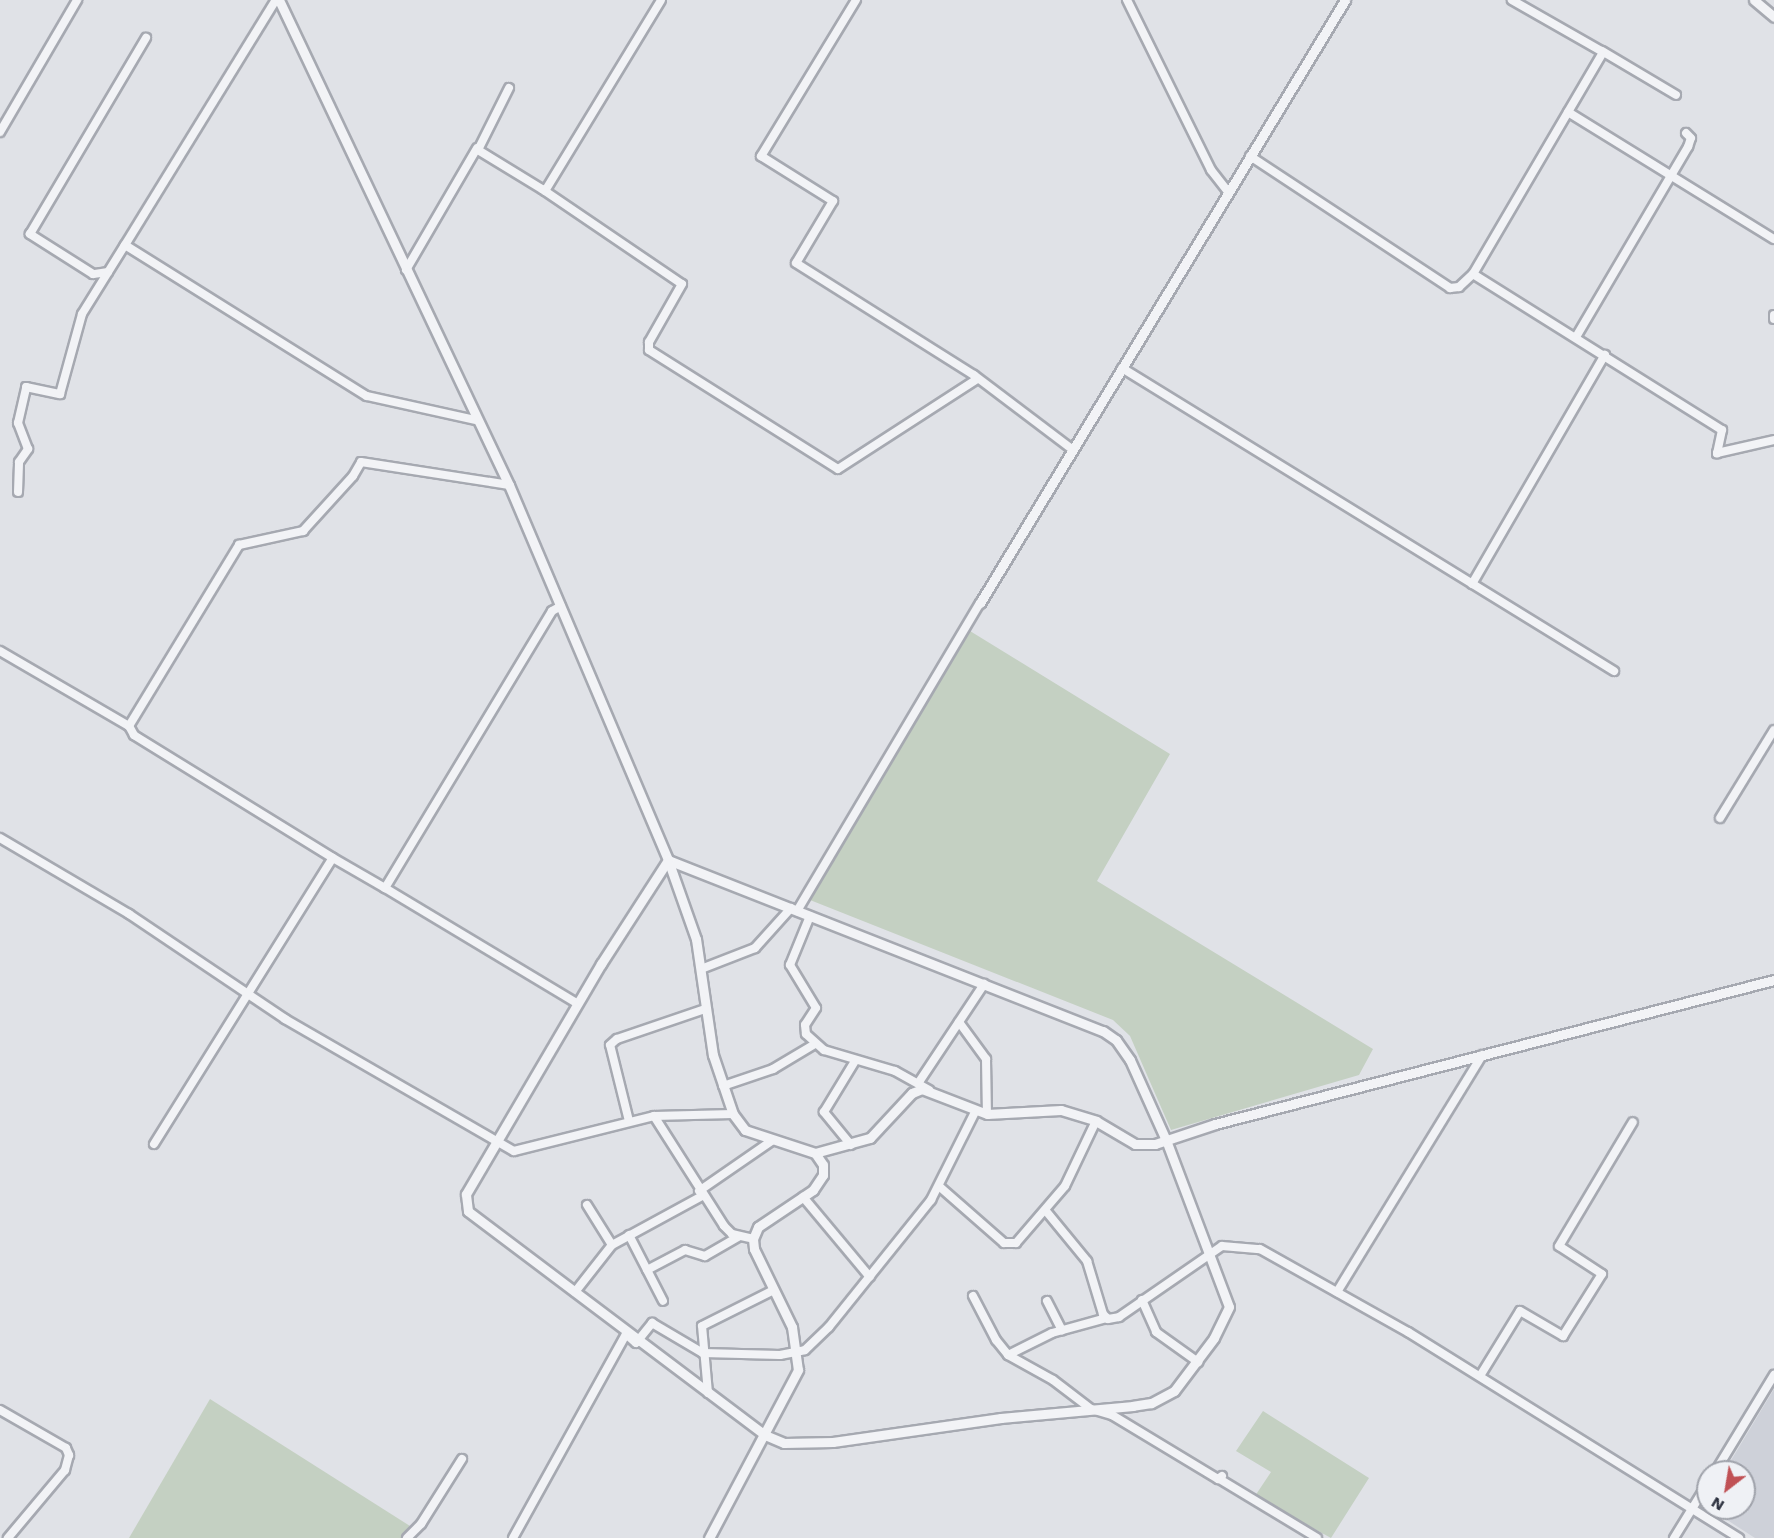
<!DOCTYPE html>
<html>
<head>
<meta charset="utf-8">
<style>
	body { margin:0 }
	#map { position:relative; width:1774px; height:1538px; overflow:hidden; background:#e0e2e7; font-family:"Work Sans",sans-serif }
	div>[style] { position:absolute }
	.built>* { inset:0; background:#ced1d9 }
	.green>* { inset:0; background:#c4d0c2 }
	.roads { filter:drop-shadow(2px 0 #a6a9b1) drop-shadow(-2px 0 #a6a9b1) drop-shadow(0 2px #a6a9b1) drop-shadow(0 -2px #a6a9b1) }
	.minor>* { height:8px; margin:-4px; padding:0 4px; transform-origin:4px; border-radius:4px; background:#f2f3f6 }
	.tertiary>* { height:9px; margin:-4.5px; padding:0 4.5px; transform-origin:4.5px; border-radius:4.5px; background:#f2f3f6 }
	span { translate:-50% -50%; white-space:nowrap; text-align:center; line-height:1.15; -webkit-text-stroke:6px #eff1f5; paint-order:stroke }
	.north { position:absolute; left:1696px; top:1460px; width:60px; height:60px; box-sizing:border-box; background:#eff1f5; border:2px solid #a0a3ab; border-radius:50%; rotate:211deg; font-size:16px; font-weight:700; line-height:24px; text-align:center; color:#2a2f3d }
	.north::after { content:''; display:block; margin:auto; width:21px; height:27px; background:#c05155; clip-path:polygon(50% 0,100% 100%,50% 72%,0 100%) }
</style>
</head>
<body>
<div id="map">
	<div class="built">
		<div style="clip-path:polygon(1774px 1389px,1774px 1538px,1755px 1538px,1704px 1505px,1708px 1499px,1708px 1508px,1744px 1508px,1744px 1472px,1724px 1472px)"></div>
	</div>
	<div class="green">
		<div style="clip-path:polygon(970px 631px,1170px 754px,1097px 881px,1373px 1049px,1359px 1075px,1171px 1130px,1130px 1036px,1113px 1020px,810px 900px)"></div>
		<div style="clip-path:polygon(210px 1399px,410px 1526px,402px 1538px,129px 1538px)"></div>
		<div style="clip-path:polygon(1263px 1411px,1369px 1478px,1331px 1538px,1255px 1496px,1271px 1472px,1236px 1451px)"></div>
	</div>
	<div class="roads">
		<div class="minor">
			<div style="left:856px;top:0;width:183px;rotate:121.3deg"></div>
			<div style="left:761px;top:156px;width:85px;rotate:32deg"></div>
			<div style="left:833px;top:201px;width:72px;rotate:120.8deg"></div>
			<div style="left:796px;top:263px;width:210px;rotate:32.2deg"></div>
			<div style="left:974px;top:375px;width:123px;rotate:37.1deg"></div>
			<div style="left:1127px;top:0;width:190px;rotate:63.7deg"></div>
			<div style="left:1211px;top:170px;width:28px;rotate:52deg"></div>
			<div style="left:1602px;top:51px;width:86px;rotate:30.7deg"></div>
			<div style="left:509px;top:88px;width:69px;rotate:116.6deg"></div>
			<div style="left:478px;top:150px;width:75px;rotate:31.4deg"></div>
			<div style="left:542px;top:189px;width:169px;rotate:34.2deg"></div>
			<div style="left:682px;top:284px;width:67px;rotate:119.6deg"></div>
			<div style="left:649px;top:342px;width:8px;rotate:90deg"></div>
			<div style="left:649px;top:350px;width:223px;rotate:32.2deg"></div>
			<div style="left:838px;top:469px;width:166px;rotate:-32.9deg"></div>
			<div style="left:1568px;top:112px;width:242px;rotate:31.7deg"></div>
			<div style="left:0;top:132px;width:153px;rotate:-59.7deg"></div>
			<div style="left:1250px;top:156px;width:240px;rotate:33.4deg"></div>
			<div style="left:1450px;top:288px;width:9px;rotate:-6deg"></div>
			<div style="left:1459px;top:287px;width:19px;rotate:-43deg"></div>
			<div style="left:1473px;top:274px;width:257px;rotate:-59.6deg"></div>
			<div style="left:1603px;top:52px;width:105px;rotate:-150.3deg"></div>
			<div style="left:545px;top:191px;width:223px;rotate:-58.7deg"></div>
			<div style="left:125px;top:245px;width:288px;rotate:-58.4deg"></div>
			<div style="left:406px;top:270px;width:141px;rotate:-59.8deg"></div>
			<div style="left:108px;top:272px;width:15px;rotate:172deg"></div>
			<div style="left:93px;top:274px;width:75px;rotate:-147.6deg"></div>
			<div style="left:30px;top:234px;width:228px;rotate:-59.4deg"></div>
			<div style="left:1473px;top:274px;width:294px;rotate:32.1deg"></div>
			<div style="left:1722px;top:430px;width:24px;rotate:102deg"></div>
			<div style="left:1717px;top:453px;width:58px;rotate:-12.8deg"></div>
			<div style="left:1774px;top:315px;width:4px;rotate:90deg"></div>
			<div style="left:1576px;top:337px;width:221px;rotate:-59.5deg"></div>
			<div style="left:1688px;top:147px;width:9px;rotate:-72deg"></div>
			<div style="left:1691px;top:138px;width:7px;rotate:-135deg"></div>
			<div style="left:1122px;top:368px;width:578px;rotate:31.63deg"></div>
			<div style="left:18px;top:492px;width:30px;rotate:-88deg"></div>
			<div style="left:19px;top:462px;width:16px;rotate:-55deg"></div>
			<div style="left:28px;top:449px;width:28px;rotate:-111deg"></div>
			<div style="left:18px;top:423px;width:37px;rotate:-77deg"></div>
			<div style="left:26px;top:387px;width:35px;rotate:12deg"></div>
			<div style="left:60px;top:394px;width:83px;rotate:-74.6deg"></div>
			<div style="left:82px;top:314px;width:81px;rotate:-58.1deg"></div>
			<div style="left:125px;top:245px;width:285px;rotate:32deg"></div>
			<div style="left:367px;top:396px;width:111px;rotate:12.5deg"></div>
			<div style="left:1472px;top:584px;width:265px;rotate:-59.9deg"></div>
			<div style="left:0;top:651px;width:149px;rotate:30.2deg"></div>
			<div style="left:1720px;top:818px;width:103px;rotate:-58.5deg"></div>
			<div style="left:0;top:838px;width:150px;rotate:30.5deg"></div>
			<div style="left:129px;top:914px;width:188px;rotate:33.9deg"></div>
			<div style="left:285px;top:1019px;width:264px;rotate:30deg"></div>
			<div style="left:514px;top:1151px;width:144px;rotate:-14deg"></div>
			<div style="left:654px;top:1116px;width:79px;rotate:-1.5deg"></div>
			<div style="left:333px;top:858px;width:234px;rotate:-148.3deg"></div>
			<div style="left:134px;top:735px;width:10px;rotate:-119deg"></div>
			<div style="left:129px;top:726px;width:212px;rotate:-58.7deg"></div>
			<div style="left:239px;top:545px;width:66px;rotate:-12.3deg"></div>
			<div style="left:303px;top:531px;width:74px;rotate:-47.7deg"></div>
			<div style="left:353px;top:476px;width:16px;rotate:-60deg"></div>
			<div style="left:361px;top:462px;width:150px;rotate:8.8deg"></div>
			<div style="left:385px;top:888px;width:225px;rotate:31deg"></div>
			<div style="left:797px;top:911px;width:358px;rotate:-59.3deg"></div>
			<div style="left:810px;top:916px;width:53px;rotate:112.2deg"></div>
			<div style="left:790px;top:965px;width:50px;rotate:58.8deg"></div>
			<div style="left:816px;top:1008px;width:20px;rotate:123deg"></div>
			<div style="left:805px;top:1025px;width:9px;rotate:84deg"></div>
			<div style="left:806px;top:1034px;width:24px;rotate:42deg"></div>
			<div style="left:824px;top:1050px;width:74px;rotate:16.5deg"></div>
			<div style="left:895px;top:1071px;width:39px;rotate:29deg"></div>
			<div style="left:701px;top:969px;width:58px;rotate:-21.3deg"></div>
			<div style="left:755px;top:948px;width:54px;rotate:-48deg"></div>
			<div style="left:959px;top:1022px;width:46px;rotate:53.9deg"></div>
			<div style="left:986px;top:1059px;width:55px;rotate:89deg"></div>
			<div style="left:919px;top:1082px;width:118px;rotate:-56.4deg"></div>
			<div style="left:723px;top:1086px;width:53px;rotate:-18.8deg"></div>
			<div style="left:773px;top:1069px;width:49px;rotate:-30.8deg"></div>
			<div style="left:654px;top:1116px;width:130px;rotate:57.5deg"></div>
			<div style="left:724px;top:1226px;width:11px;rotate:45deg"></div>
			<div style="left:732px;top:1234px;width:22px;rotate:13deg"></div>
			<div style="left:629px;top:1121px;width:78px;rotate:-104deg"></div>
			<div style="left:610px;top:1045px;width:9px;rotate:-41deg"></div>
			<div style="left:617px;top:1039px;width:93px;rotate:-18.8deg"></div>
			<div style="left:154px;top:1144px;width:337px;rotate:-58deg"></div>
			<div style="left:333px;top:858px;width:60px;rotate:30deg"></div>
			<div style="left:385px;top:888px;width:323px;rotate:-58.9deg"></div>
			<div style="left:552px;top:611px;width:10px;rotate:-29deg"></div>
			<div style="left:851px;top:1145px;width:43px;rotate:-129.3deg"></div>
			<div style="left:824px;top:1112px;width:60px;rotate:-58.7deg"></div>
			<div style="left:940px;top:1187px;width:85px;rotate:41.2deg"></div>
			<div style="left:1004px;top:1243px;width:12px"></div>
			<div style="left:1016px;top:1243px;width:75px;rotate:-49.3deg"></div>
			<div style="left:1065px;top:1186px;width:72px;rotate:-64.5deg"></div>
			<div style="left:699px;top:1191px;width:90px;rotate:-34.6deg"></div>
			<div style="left:803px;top:1197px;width:104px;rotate:50.1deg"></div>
			<div style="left:587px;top:1205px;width:47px;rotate:58deg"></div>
			<div style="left:1046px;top:1211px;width:65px;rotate:50.6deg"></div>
			<div style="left:1087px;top:1261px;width:55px;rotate:73.2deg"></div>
			<div style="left:1103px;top:1314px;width:7px;rotate:45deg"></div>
			<div style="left:1108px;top:1319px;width:11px;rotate:-10deg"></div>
			<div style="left:1119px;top:1317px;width:125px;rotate:-34.6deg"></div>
			<div style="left:1222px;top:1246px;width:38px;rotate:5deg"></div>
			<div style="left:1260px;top:1249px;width:170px;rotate:29.3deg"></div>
			<div style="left:1408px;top:1332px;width:390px;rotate:31.9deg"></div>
			<div style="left:629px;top:1235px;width:74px;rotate:62.7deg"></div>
			<div style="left:647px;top:1270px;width:43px;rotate:-27.8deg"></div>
			<div style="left:685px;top:1250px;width:21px;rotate:17deg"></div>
			<div style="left:705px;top:1256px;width:39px;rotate:-30deg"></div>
			<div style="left:575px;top:1292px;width:60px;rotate:-51.8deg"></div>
			<div style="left:612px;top:1245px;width:102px;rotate:-28.6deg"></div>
			<div style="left:1337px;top:1292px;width:278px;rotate:-58.5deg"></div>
			<div style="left:973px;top:1296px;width:50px;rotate:62.4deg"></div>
			<div style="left:996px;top:1340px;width:19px;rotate:51deg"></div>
			<div style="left:1008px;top:1355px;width:51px;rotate:29.1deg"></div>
			<div style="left:1053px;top:1380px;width:48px;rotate:37.3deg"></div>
			<div style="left:1091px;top:1409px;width:22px;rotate:16deg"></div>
			<div style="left:1112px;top:1415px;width:124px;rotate:31.1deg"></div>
			<div style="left:1218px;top:1479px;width:5px;rotate:-37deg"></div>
			<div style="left:1142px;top:1300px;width:35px;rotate:66deg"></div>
			<div style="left:1156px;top:1332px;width:52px;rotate:35.5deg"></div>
			<div style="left:1047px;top:1301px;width:33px;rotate:63deg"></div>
			<div style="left:1008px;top:1355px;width:49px;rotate:-26.6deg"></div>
			<div style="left:1052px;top:1333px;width:56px;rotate:-15.5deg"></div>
			<div style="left:1480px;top:1376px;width:76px;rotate:-58.4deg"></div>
			<div style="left:1520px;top:1311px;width:50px;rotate:30.2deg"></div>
			<div style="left:1563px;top:1336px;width:73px;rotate:-57.8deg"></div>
			<div style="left:1602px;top:1274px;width:51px;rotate:-146.9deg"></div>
			<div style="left:1559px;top:1246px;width:144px;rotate:-59.2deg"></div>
			<div style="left:708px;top:1393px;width:67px;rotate:-95.1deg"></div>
			<div style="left:702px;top:1326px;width:80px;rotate:-26.6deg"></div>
			<div style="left:0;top:1410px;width:76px;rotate:29.9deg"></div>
			<div style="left:66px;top:1448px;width:8px;rotate:67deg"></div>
			<div style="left:69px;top:1455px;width:16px;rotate:105deg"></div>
			<div style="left:65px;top:1470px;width:89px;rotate:130deg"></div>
			<div style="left:1715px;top:1472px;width:114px;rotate:-58.7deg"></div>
			<div style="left:1221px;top:1480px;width:112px;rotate:31.1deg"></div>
			<div style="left:407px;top:1538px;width:20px;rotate:-45deg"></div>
			<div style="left:421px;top:1524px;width:77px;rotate:-57.8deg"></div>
			<div style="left:513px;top:1538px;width:233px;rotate:-61deg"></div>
			<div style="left:626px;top:1334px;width:13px;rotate:42deg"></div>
			<div style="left:636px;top:1343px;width:26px;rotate:-51deg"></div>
			<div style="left:652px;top:1323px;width:59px;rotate:30.5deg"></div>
			<div style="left:703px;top:1353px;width:77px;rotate:1.5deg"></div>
			<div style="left:780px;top:1355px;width:25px;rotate:-11deg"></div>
			<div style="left:805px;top:1350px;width:33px;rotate:-44deg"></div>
			<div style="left:829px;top:1327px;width:163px;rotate:-51.2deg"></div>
			<div style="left:931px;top:1200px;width:98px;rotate:-63.4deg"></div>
			<div style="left:1674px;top:1538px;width:65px;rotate:-58.3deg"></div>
		</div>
		<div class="tertiary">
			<div style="left:279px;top:0;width:537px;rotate:64.63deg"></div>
			<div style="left:509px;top:485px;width:407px;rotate:67deg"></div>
			<div style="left:668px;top:860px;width:84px;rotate:70.5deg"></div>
			<div style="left:696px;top:939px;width:117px;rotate:81.7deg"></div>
			<div style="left:713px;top:1055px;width:62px;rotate:71.3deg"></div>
			<div style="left:733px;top:1114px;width:20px;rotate:53deg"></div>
			<div style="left:745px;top:1130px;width:74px;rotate:18.2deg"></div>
			<div style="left:815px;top:1153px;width:14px;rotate:56deg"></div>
			<div style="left:823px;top:1165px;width:10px;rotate:90deg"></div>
			<div style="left:823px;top:1175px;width:18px;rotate:124deg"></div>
			<div style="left:813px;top:1190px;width:66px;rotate:146.1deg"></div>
			<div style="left:758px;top:1227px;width:13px;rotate:113deg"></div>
			<div style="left:753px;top:1239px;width:10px;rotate:84deg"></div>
			<div style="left:754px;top:1249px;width:87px;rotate:64deg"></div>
			<div style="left:792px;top:1327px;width:43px;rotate:82.1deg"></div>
			<div style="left:798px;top:1370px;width:190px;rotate:117.9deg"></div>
			<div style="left:1754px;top:0;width:26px;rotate:40deg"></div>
			<div style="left:980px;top:603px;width:705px;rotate:-58.81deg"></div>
			<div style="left:668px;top:860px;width:467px;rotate:21.5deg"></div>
			<div style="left:1103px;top:1031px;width:16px;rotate:35deg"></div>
			<div style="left:1116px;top:1040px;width:24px;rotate:55deg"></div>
			<div style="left:1130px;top:1060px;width:88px;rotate:65.8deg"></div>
			<div style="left:1166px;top:1140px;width:178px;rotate:69.3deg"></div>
			<div style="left:1229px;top:1307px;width:34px;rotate:116deg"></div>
			<div style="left:1214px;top:1338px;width:66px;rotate:127deg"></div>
			<div style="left:1174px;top:1391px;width:26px;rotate:152deg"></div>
			<div style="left:1151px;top:1403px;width:18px;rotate:171deg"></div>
			<div style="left:1133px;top:1406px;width:133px;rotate:174.8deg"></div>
			<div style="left:1001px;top:1418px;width:170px;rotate:171.9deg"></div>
			<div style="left:833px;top:1442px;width:49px;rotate:178.8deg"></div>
			<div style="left:784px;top:1443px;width:21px;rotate:-157deg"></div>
			<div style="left:765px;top:1435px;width:372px;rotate:-143deg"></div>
			<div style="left:468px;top:1211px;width:17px;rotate:-97deg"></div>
			<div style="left:466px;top:1194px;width:267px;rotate:-59.6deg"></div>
			<div style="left:601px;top:964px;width:124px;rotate:-57.2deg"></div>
			<div style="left:815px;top:1153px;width:57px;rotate:-15.3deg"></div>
			<div style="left:870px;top:1138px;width:62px;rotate:-47deg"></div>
			<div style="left:912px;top:1093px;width:11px;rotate:-22deg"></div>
			<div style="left:922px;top:1089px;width:70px;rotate:21deg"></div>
			<div style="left:987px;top:1114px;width:74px;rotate:-3.1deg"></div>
			<div style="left:1061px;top:1110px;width:37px;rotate:17deg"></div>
			<div style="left:1096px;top:1121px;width:45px;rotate:30.5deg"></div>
			<div style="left:1135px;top:1144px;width:20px"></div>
			<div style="left:1155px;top:1144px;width:63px;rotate:-18.4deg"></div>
			<div style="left:1215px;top:1124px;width:577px;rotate:-14.45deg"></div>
		</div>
	</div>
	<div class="north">N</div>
</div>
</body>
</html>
